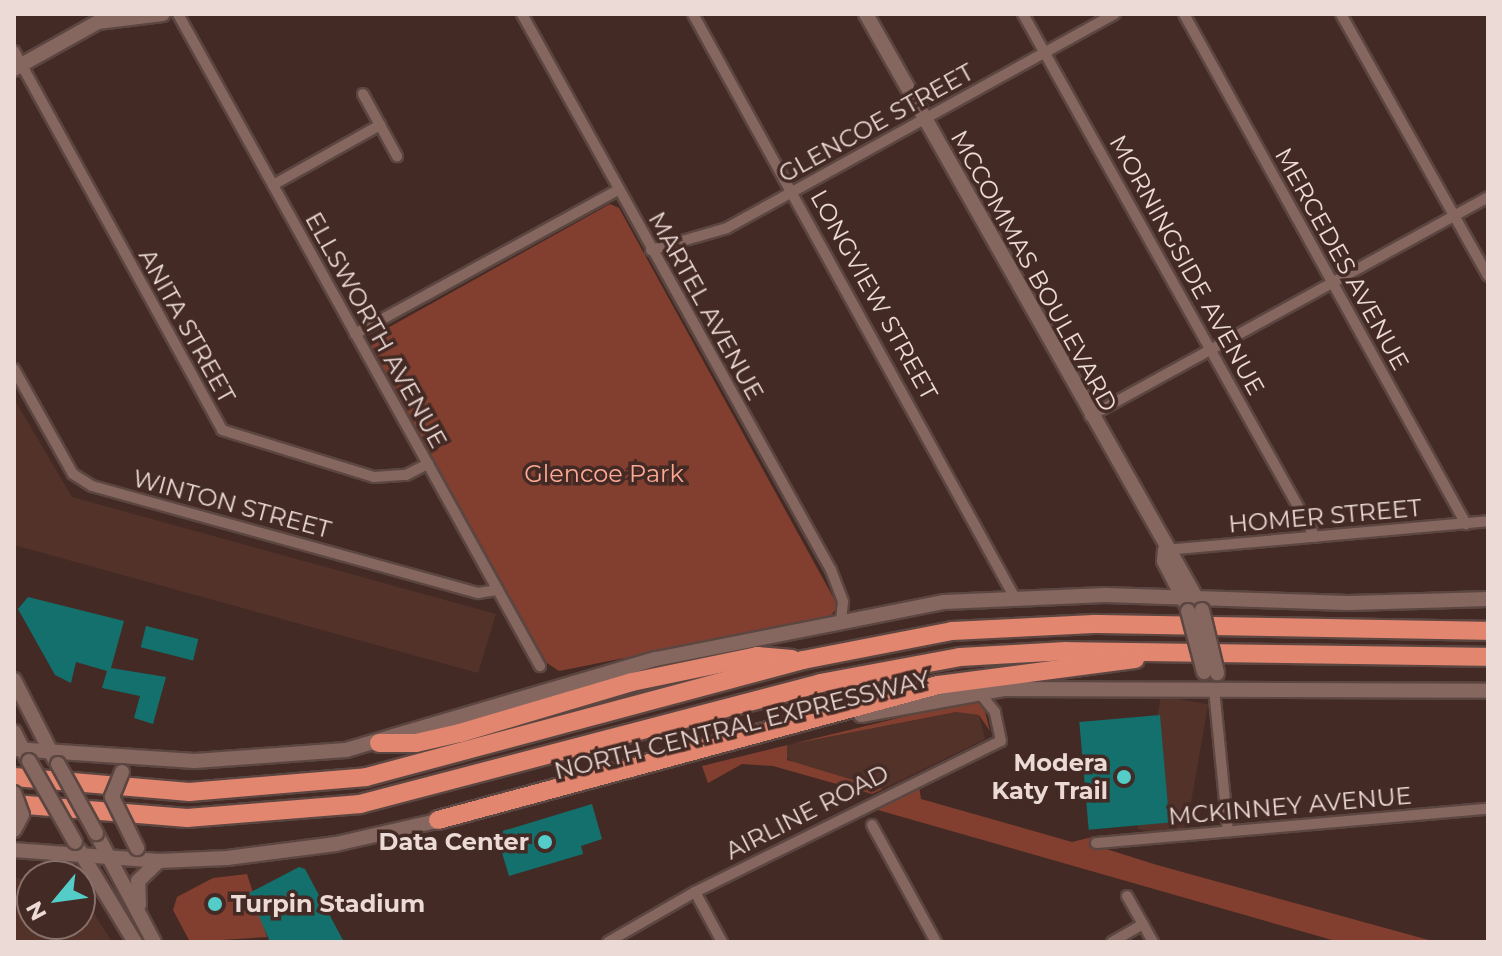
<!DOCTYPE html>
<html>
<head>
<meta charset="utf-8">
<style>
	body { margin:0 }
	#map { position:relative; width:1502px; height:956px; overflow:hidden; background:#442a24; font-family:Montserrat,sans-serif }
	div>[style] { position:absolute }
	.built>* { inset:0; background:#53322a; transform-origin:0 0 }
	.green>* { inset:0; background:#823f30 }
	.building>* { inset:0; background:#13706d; transform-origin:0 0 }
	.roads { filter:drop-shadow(2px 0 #5c4641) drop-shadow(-2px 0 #5c4641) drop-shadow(0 2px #5c4641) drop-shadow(0 -2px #5c4641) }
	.street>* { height:10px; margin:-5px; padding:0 5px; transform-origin:5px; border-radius:5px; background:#85675f }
	.secondary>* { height:14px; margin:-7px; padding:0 7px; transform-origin:7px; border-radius:7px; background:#85675f }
	.highway>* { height:18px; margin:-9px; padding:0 9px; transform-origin:9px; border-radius:9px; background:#e38670 }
	.bridges { filter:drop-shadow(2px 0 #5c4641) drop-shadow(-2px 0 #5c4641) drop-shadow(0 2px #5c4641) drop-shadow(0 -2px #5c4641) }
	.secondary-bridge>* { height:14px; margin:-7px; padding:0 7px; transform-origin:7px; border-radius:7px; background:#85675f }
	.dots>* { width:22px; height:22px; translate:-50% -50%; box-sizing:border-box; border:4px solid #442a24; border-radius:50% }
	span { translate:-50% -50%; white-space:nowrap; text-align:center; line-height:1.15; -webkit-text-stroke:7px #442a24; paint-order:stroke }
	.street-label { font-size:24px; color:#ecdad6 }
	.park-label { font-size:24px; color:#fca894 }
	.poi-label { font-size:24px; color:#ecdad6; font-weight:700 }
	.right { translate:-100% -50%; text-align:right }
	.left { translate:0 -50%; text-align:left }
	.frame { position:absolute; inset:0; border:16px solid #ecdad6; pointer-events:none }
	.north { position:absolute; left:16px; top:860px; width:80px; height:80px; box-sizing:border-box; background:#442a24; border:2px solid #87706b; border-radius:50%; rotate:241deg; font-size:22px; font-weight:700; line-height:32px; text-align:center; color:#ecdad6 }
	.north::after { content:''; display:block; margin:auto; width:28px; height:36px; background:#54cdc8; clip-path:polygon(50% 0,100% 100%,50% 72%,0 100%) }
</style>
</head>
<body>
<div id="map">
	<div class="built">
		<div style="clip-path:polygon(14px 399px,72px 497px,496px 614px,478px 673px,14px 545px)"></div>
		<div style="left:1161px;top:696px;width:48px;height:135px;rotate:10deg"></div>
		<div style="clip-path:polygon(956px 712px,979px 715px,985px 739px,883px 789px,795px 765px,785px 755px,787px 745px)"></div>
		<div style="clip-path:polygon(14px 878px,32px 879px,32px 924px,80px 924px,80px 891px,112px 942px,14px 942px)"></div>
	</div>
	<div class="green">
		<div style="clip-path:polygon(610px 204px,619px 208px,838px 606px,830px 617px,559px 671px,547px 663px,371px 346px,375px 335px)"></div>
		<div style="clip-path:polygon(968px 701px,983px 704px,990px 731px,979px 715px,956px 712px,787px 745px,787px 760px,883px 789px,872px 794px,773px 766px,742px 764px,708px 783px,702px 766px)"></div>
		<div style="clip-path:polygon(919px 786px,921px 799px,1072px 842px,1092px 837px,1100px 847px,1157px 865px,1436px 942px,1339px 942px,871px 808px)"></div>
		<div style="clip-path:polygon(247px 874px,267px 937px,190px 942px,173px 910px,177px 897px,213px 878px)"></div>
	</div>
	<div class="building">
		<div style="clip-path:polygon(28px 597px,124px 621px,111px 668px,166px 677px,153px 724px,134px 718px,140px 696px,102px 688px,107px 671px,76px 662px,71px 683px,55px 675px,18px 609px)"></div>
		<div style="left:146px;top:626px;width:54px;height:22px;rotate:14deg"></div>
		<div style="left:1160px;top:715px;width:108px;height:81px;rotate:85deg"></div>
		<div style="clip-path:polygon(592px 804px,602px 839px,581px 846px,583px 854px,509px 876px,496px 833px)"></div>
		<div style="clip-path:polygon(299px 867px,305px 869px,344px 942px,270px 942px,249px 893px)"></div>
	</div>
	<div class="roads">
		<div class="street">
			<div style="left:178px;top:14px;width:746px;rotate:60.96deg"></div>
			<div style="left:522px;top:14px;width:636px;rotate:60.94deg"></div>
			<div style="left:831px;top:570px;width:34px;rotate:69deg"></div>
			<div style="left:843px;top:602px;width:19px;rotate:96deg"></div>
			<div style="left:693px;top:14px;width:667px;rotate:61.13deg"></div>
			<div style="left:1023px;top:14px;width:599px;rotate:60.82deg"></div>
			<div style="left:1184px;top:14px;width:583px;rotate:61.06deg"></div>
			<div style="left:1341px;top:14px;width:300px;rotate:60.7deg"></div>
			<div style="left:14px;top:51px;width:432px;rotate:61.2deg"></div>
			<div style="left:222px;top:430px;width:159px;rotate:17.2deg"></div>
			<div style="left:374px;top:477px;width:32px;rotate:-4deg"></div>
			<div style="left:406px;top:475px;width:25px;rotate:-27deg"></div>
			<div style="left:363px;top:94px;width:71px;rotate:61.3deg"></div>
			<div style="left:273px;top:185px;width:123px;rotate:-29.3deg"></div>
			<div style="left:651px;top:250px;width:79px;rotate:-16.1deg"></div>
			<div style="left:727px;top:228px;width:443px;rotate:-28.9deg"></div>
			<div style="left:355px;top:334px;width:300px;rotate:-28.7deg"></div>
			<div style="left:14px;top:369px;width:120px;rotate:60.7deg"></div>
			<div style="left:73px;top:474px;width:22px;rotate:32deg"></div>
			<div style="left:92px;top:486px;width:401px;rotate:15.5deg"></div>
			<div style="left:478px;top:593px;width:20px;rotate:-9deg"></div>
			<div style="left:1090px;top:416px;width:454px;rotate:-28.8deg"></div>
			<div style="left:1165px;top:550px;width:324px;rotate:-5.1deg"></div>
			<div style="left:1214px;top:689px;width:143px;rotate:84.4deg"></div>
			<div style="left:872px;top:825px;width:133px;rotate:61.3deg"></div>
			<div style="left:1096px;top:843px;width:393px;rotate:-5deg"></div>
			<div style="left:695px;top:892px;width:57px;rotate:61.6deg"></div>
			<div style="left:1127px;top:896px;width:53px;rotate:60.5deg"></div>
			<div style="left:608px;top:942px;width:100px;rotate:-29.9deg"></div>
			<div style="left:695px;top:892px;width:341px;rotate:-26.3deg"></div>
			<div style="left:1001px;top:741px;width:30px;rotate:-102deg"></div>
			<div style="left:995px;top:712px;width:26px;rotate:-129deg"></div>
			<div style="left:1112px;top:942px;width:36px;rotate:-30deg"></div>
		</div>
		<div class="secondary">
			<div style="left:866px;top:14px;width:680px;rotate:60.5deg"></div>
			<div style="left:14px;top:69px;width:96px;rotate:-29.2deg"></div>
			<div style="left:98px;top:22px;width:65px;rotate:-7deg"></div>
			<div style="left:1165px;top:550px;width:11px;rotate:95deg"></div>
			<div style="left:1164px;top:561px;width:48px;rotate:62.9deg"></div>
			<div style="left:14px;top:680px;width:88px;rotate:62.9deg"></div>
			<div style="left:861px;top:715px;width:145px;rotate:-10.3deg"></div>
			<div style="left:1004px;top:689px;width:484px;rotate:0.2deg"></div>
			<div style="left:14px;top:732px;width:28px;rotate:63deg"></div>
			<div style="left:14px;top:749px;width:181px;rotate:3.8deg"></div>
			<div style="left:195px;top:761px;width:151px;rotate:-4.2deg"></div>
			<div style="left:346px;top:750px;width:323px;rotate:-16.4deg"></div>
			<div style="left:656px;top:659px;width:294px;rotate:-11.2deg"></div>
			<div style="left:944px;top:602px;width:161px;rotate:-2.5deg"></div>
			<div style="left:1105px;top:595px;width:243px;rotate:1.9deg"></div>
			<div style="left:1348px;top:603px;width:140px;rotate:-1.6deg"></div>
			<div style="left:96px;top:833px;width:123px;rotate:62deg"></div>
			<div style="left:14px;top:850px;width:145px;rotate:4.3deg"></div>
			<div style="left:159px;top:861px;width:68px;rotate:-2.5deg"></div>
			<div style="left:227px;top:858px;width:110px;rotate:-7.3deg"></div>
			<div style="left:336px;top:844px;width:112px;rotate:-12.9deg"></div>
			<div style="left:79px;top:850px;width:108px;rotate:58.7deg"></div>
			<div style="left:139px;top:905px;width:24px;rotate:-92deg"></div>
			<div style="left:138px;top:881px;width:29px;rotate:-44deg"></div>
		</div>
		<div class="highway">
			<div style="left:379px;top:743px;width:37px"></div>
			<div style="left:416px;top:743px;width:45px;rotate:-12.8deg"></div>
			<div style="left:460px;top:733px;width:179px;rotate:-16.5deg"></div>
			<div style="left:632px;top:682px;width:128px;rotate:-11.7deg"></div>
			<div style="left:757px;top:656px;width:35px;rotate:5deg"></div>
			<div style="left:14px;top:777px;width:176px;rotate:4.9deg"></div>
			<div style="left:189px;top:792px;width:178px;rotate:-4.8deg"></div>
			<div style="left:366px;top:777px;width:452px;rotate:-15deg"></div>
			<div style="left:803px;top:660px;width:152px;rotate:-11deg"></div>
			<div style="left:952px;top:631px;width:142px;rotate:-2.8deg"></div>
			<div style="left:1094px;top:624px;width:394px;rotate:1deg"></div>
			<div style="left:14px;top:804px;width:174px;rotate:4.6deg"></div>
			<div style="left:187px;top:818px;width:174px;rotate:-4.6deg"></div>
			<div style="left:360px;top:804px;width:476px;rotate:-14.7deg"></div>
			<div style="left:820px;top:683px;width:142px;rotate:-10.5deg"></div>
			<div style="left:960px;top:657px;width:106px;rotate:-3.2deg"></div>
			<div style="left:1066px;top:651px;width:422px;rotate:0.8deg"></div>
			<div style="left:438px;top:820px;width:518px;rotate:-15.11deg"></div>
			<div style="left:938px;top:685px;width:199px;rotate:-7.5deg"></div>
		</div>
	</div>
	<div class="bridges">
		<div class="secondary-bridge">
			<div style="left:1202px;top:610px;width:65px;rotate:76.6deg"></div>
			<div style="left:1188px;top:611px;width:63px;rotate:75.3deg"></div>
			<div style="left:29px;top:761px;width:93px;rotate:60.4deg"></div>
			<div style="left:58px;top:764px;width:79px;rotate:61.2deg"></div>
			<div style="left:122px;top:772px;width:27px;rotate:112deg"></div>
			<div style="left:112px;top:797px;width:57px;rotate:63.9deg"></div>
			<div style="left:14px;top:793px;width:23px;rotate:70deg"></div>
			<div style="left:22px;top:815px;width:17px;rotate:118deg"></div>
		</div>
	</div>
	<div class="dots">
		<div style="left:1124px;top:777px;background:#54cdc8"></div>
		<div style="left:545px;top:842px;background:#54cdc8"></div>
		<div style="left:215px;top:904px;background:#54cdc8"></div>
	</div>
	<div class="street-label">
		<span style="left:876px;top:123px;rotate:-29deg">GLENCOE STREET</span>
		<span style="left:1342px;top:259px;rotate:61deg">MERCEDES AVENUE</span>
		<span style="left:1187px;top:265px;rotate:61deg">MORNINGSIDE AVENUE</span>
		<span style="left:1034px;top:271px;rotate:61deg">MCCOMMAS BOULEVARD</span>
		<span style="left:874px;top:295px;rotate:61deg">LONGVIEW STREET</span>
		<span style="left:706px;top:306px;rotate:61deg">MARTEL AVENUE</span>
		<span style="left:187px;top:326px;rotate:61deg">ANITA STREET</span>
		<span style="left:376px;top:330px;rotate:61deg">ELLSWORTH AVENUE</span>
		<span style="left:232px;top:504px;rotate:15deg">WINTON STREET</span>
		<span style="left:1325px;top:516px;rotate:-5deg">HOMER STREET</span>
		<span style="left:742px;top:725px;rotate:-14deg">NORTH CENTRAL EXPRESSWAY</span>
		<span style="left:1290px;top:806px;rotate:-5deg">MCKINNEY AVENUE</span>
		<span style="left:807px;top:812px;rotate:-27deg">AIRLINE ROAD</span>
	</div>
	<div class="park-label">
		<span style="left:604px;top:474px">Glencoe Park</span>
	</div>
	<div class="poi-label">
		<span class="right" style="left:1108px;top:777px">Modera<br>Katy Trail</span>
		<span class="right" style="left:529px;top:842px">Data Center</span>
		<span class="left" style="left:231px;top:904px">Turpin Stadium</span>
	</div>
	<div class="frame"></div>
	<div class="north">N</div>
</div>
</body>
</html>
